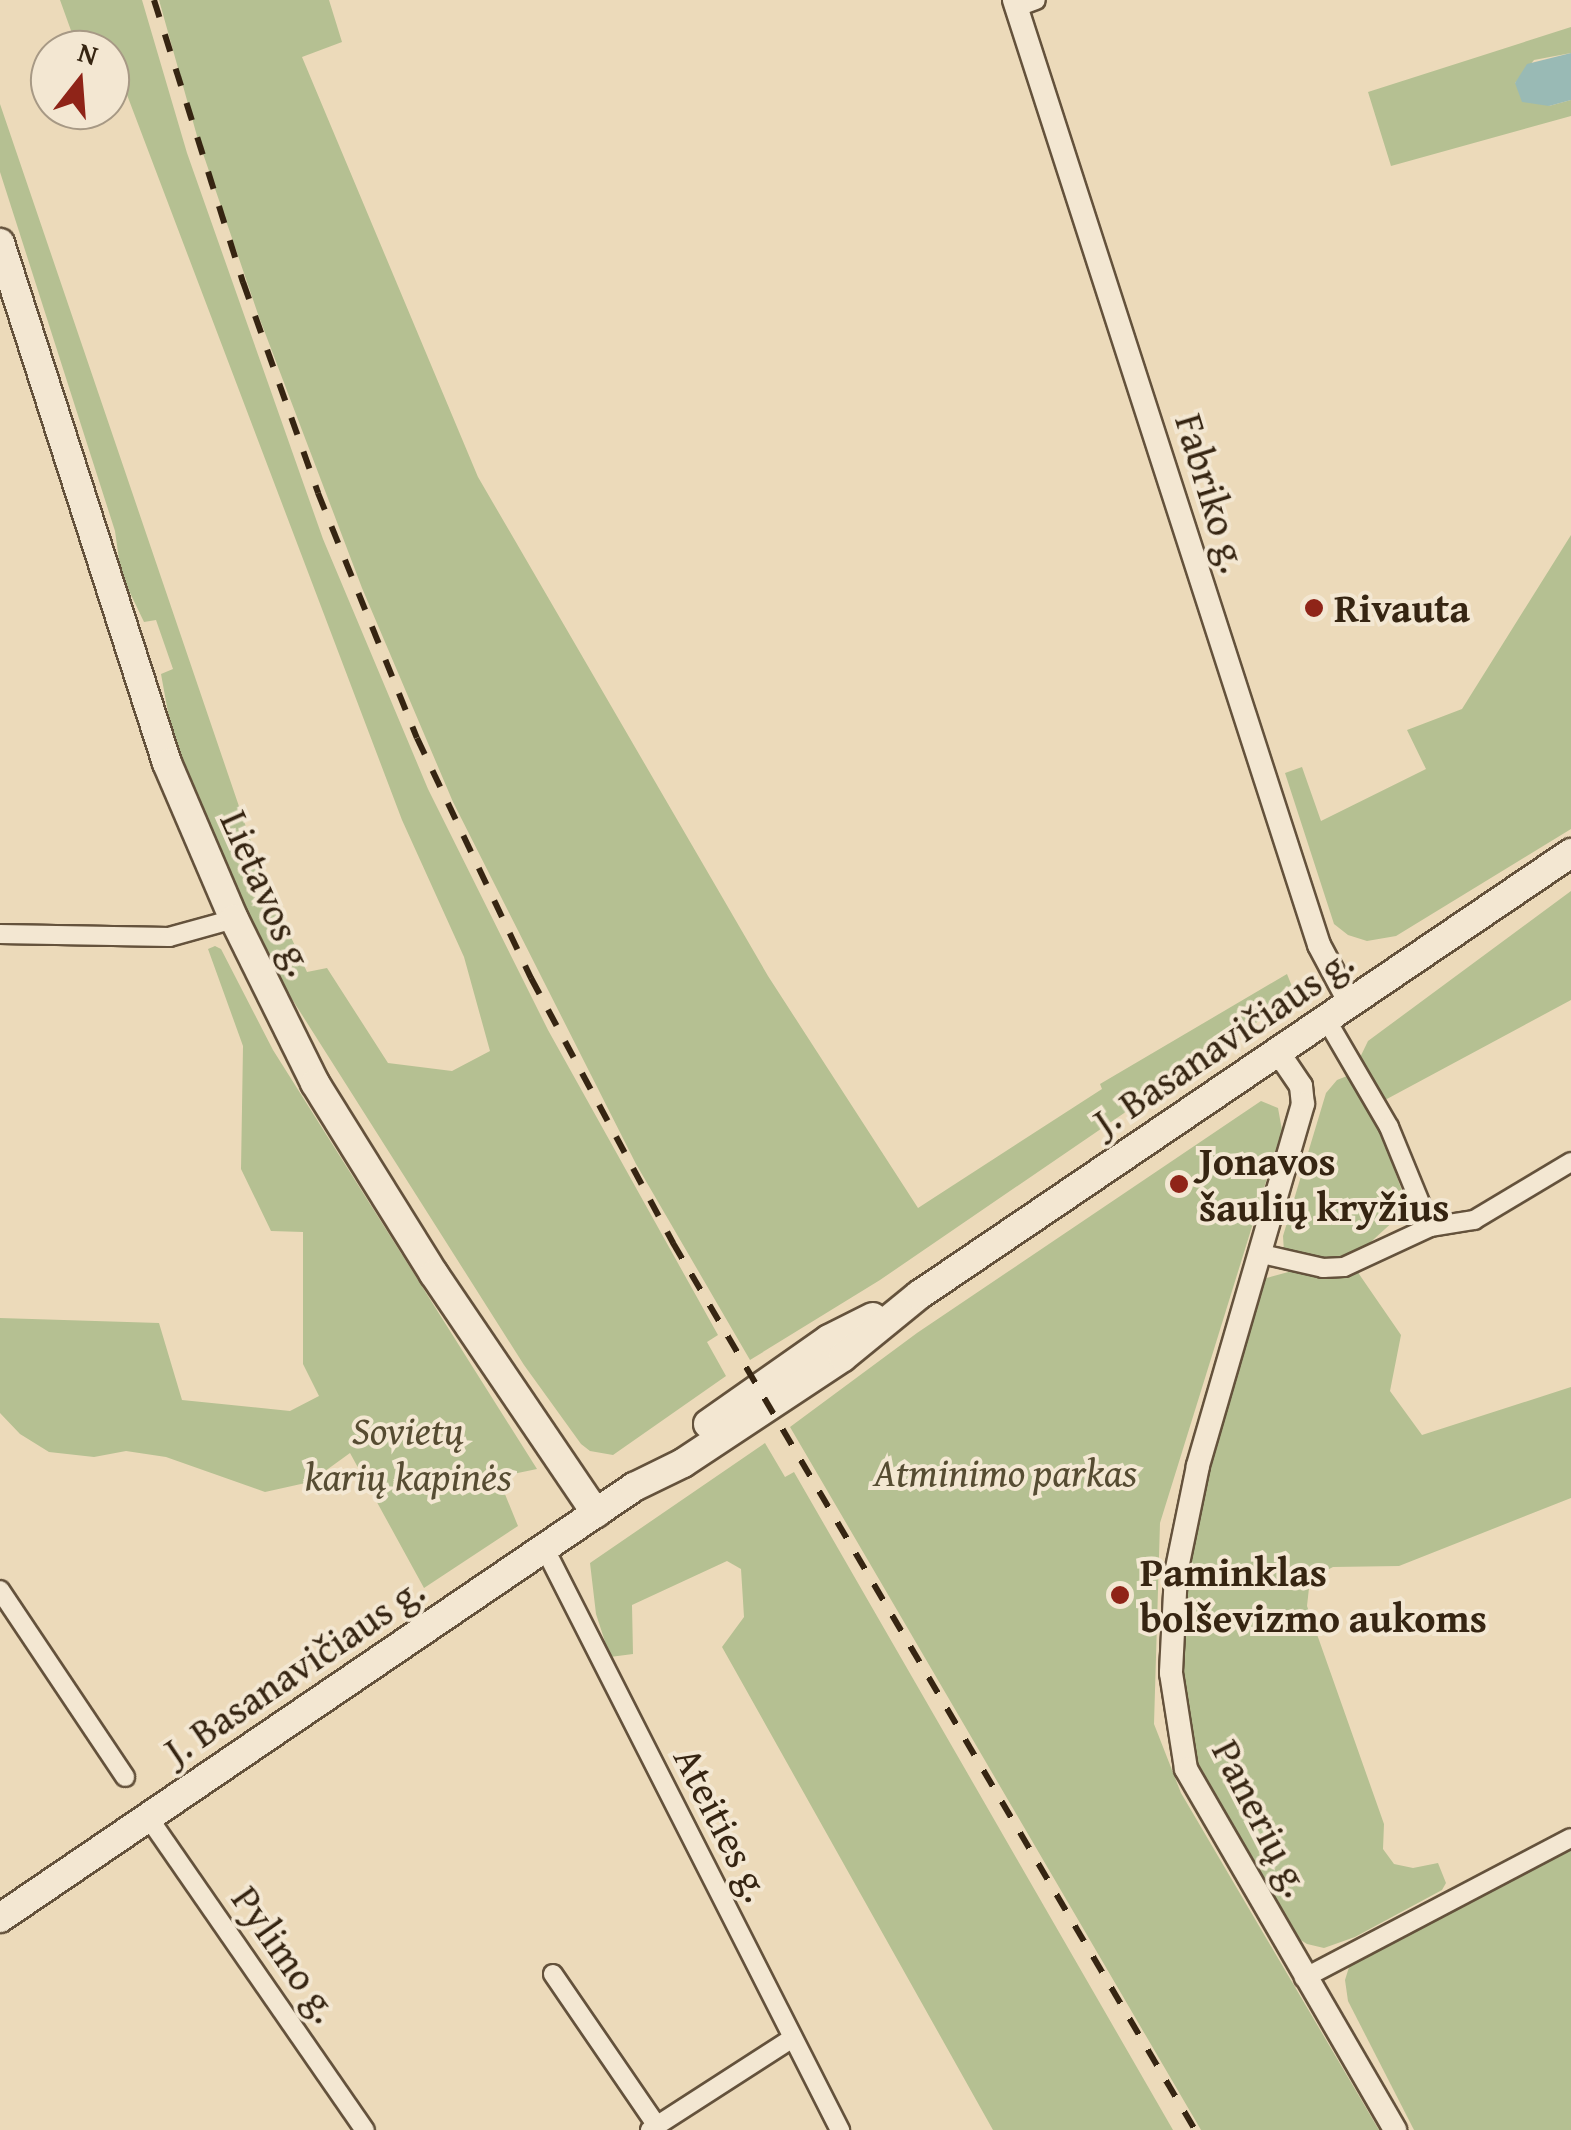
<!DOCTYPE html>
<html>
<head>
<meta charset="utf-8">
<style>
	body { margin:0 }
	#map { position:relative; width:1571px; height:2130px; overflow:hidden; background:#ecdaba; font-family:"Gentium Book Plus",serif }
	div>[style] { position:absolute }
	.green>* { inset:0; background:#b5c092 }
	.water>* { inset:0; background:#99bab5 }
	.roads { filter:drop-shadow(2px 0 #64523c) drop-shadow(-2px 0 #64523c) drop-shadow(0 2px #64523c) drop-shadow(0 -2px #64523c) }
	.minor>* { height:18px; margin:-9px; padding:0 9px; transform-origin:9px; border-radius:9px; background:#f3e7d2 }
	.tertiary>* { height:22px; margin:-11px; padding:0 11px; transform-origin:11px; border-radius:11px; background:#f3e7d2 }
	.secondary>* { height:28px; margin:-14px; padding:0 14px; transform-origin:14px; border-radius:14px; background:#f3e7d2 }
	.rail>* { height:6px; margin-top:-3px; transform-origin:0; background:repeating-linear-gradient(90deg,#362512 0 18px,transparent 0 36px) }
	.dots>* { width:28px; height:28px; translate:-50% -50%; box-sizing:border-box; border:5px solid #f3e7d2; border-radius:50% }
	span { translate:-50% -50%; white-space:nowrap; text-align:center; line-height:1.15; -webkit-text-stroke:8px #f3e7d2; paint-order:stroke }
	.street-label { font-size:40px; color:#362512 }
	.poi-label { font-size:40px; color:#362512; font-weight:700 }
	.left { translate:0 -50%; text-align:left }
	.park-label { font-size:40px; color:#564c32; font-style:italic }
	.north { position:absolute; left:30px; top:30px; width:100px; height:100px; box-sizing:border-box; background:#f3e7d2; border:2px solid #a79985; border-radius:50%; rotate:17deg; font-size:28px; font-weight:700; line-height:40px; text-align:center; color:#362512 }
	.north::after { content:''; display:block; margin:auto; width:35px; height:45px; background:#8f2418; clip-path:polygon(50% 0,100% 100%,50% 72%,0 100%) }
</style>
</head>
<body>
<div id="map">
	<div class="green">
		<div style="clip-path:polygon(60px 0,142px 0,187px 153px,323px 539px,428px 789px,548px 1030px,718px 1335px,707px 1342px,726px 1376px,613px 1455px,590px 1451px,581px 1444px,524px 1365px,271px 966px,173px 740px,161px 674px,173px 669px,156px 620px,144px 622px,121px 574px,115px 531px,0 172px,0 104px,262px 874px,307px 972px,327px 968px,388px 1063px,452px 1071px,490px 1051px,464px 957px,402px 820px,110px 50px,78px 50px)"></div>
		<div style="clip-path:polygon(159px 0,329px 0,342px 42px,302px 57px,478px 477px,768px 976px,918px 1208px,1102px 1089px,1100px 1084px,1287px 974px,1293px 989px,1285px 1003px,880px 1280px,750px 1360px,636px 1164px,453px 802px,362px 588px,259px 317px,197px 136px)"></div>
		<div style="clip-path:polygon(1571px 27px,1571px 53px,1534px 60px,1515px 83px,1549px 106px,1571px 100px,1571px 116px,1391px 166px,1368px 92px)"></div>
		<div style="clip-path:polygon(1571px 535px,1571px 829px,1396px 936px,1367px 941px,1348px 935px,1334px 924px,1285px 773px,1302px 767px,1321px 821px,1426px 769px,1407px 730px,1462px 709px)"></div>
		<div style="clip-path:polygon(1571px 891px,1571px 1000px,1372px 1107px,1408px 1208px,1362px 1250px,1359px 1274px,1401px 1335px,1390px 1391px,1422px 1435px,1571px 1387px,1571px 1498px,1399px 1566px,1333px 1567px,1310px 1579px,1307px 1606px,1384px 1824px,1383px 1849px,1394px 1864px,1413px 1868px,1438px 1863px,1446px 1883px,1442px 1890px,1355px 1937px,1324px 1948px,1307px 1944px,1291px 1934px,1195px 1764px,1183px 1687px,1182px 1639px,1190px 1539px,1209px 1458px,1263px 1279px,1292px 1271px,1295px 1257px,1284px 1252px,1283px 1236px,1326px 1093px,1337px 1080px,1352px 1074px,1368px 1041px)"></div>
		<div style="clip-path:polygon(215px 946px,221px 949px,273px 1050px,537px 1469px,498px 1477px,518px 1526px,424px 1588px,350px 1453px,310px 1482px,265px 1492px,166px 1457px,126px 1451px,94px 1457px,49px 1452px,20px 1434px,0 1413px,0 1318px,159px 1323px,182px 1400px,290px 1411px,319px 1396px,303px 1364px,303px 1232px,271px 1231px,241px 1169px,243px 1046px,208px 949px)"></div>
		<div style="clip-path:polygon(1261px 1101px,1278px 1108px,1282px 1130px,1160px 1523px,1154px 1724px,1181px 1793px,1379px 2130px,1201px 2130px,790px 1427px,917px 1333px)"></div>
		<div style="clip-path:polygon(765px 1443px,785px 1477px,794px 1472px,1173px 2130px,993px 2130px,722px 1647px,744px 1617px,741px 1569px,727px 1561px,632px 1605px,633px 1654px,610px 1657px,596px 1614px,590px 1563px)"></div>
		<div style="clip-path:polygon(1571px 1846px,1571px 2130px,1414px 2130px,1348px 2001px,1345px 1980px,1350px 1964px)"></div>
	</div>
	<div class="water">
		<div style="clip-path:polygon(1571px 53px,1571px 100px,1549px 106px,1522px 102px,1515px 83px,1527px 64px)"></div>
	</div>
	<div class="roads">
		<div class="minor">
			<div style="left:1017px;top:7px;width:20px;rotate:-20deg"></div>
			<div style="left:0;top:934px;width:169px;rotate:1deg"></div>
			<div style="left:169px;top:937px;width:67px;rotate:-15.5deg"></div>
			<div style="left:1326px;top:1019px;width:125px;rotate:59.7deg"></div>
			<div style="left:1389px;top:1127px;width:108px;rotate:67.7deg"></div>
			<div style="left:1262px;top:1254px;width:63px;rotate:12.9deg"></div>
			<div style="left:1323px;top:1268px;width:21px;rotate:-3deg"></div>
			<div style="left:1344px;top:1267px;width:95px;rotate:-24.9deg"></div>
			<div style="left:1430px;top:1227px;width:45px;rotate:-9deg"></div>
			<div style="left:1474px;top:1220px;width:113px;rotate:-30.9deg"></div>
			<div style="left:545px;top:1549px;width:652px;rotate:63.08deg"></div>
			<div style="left:0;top:1590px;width:225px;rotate:56.2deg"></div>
			<div style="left:148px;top:1817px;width:381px;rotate:55.3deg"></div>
			<div style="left:553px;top:1974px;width:184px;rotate:55.6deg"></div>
			<div style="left:1304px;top:1978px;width:301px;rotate:-27.7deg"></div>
			<div style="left:650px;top:2130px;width:168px;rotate:-32.8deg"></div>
		</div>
		<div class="tertiary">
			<div style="left:1014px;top:0;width:993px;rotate:72.11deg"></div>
			<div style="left:1319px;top:945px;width:66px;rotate:61.9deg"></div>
			<div style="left:1278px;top:1052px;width:41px;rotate:55.9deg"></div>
			<div style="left:1301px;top:1086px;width:18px;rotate:84deg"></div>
			<div style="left:1303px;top:1104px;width:377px;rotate:106.2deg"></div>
			<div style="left:1198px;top:1466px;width:109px;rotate:101.6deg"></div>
			<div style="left:1176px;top:1573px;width:100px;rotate:92.9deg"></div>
			<div style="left:1171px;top:1673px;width:97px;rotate:81.1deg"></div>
			<div style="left:1186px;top:1769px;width:417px;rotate:59.9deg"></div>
		</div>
		<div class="secondary">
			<div style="left:0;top:243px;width:546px;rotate:72.2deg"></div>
			<div style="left:167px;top:763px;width:170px;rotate:66.8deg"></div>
			<div style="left:234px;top:919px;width:183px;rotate:63.7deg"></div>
			<div style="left:315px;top:1083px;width:225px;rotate:58.1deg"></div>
			<div style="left:434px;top:1274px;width:289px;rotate:55.9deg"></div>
			<div style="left:708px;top:1424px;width:148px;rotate:-35.1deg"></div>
			<div style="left:829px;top:1339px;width:49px;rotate:-26.6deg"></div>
			<div style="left:0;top:1918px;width:767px;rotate:-34.21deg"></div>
			<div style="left:634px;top:1487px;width:55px;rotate:-26.1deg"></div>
			<div style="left:683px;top:1463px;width:192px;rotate:-33.5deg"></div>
			<div style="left:843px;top:1357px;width:98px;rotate:-39.2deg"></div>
			<div style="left:919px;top:1295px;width:788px;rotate:-34.13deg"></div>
		</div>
	</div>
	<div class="rail">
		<div style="left:154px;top:0;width:296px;rotate:72.5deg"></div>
		<div style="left:243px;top:282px;width:224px;rotate:70.4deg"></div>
		<div style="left:318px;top:493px;width:264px;rotate:68deg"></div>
		<div style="left:417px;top:738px;width:266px;rotate:64.6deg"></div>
		<div style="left:531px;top:978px;width:301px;rotate:61.8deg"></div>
		<div style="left:673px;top:1243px;width:1029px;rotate:59.52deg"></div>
	</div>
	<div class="dots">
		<div style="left:1314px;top:608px;background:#8f2418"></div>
		<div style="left:1179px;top:1184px;background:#8f2418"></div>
		<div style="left:1120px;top:1595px;background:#8f2418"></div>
	</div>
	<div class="street-label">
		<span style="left:1212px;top:493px;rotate:73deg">Fabriko g.</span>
		<span style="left:268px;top:893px;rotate:66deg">Lietavos g.</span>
		<span style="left:1223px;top:1041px;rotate:-34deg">J. Basanavičiaus g.</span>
		<span style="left:294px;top:1670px;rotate:-34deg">J. Basanavičiaus g.</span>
		<span style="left:1262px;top:1818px;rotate:63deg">Panerių g.</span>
		<span style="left:723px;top:1824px;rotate:63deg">Ateities g.</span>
		<span style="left:286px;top:1954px;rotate:55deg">Pylimo g.</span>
	</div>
	<div class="poi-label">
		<span class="left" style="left:1334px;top:608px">Rivauta</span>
		<span class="left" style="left:1199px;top:1184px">Jonavos<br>šaulių kryžius</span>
		<span class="left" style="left:1140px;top:1595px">Paminklas<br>bolševizmo aukoms</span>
	</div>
	<div class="park-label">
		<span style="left:408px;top:1453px">Sovietų<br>karių kapinės</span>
		<span style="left:1005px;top:1472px">Atminimo parkas</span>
	</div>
	<div class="north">N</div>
</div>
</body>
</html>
